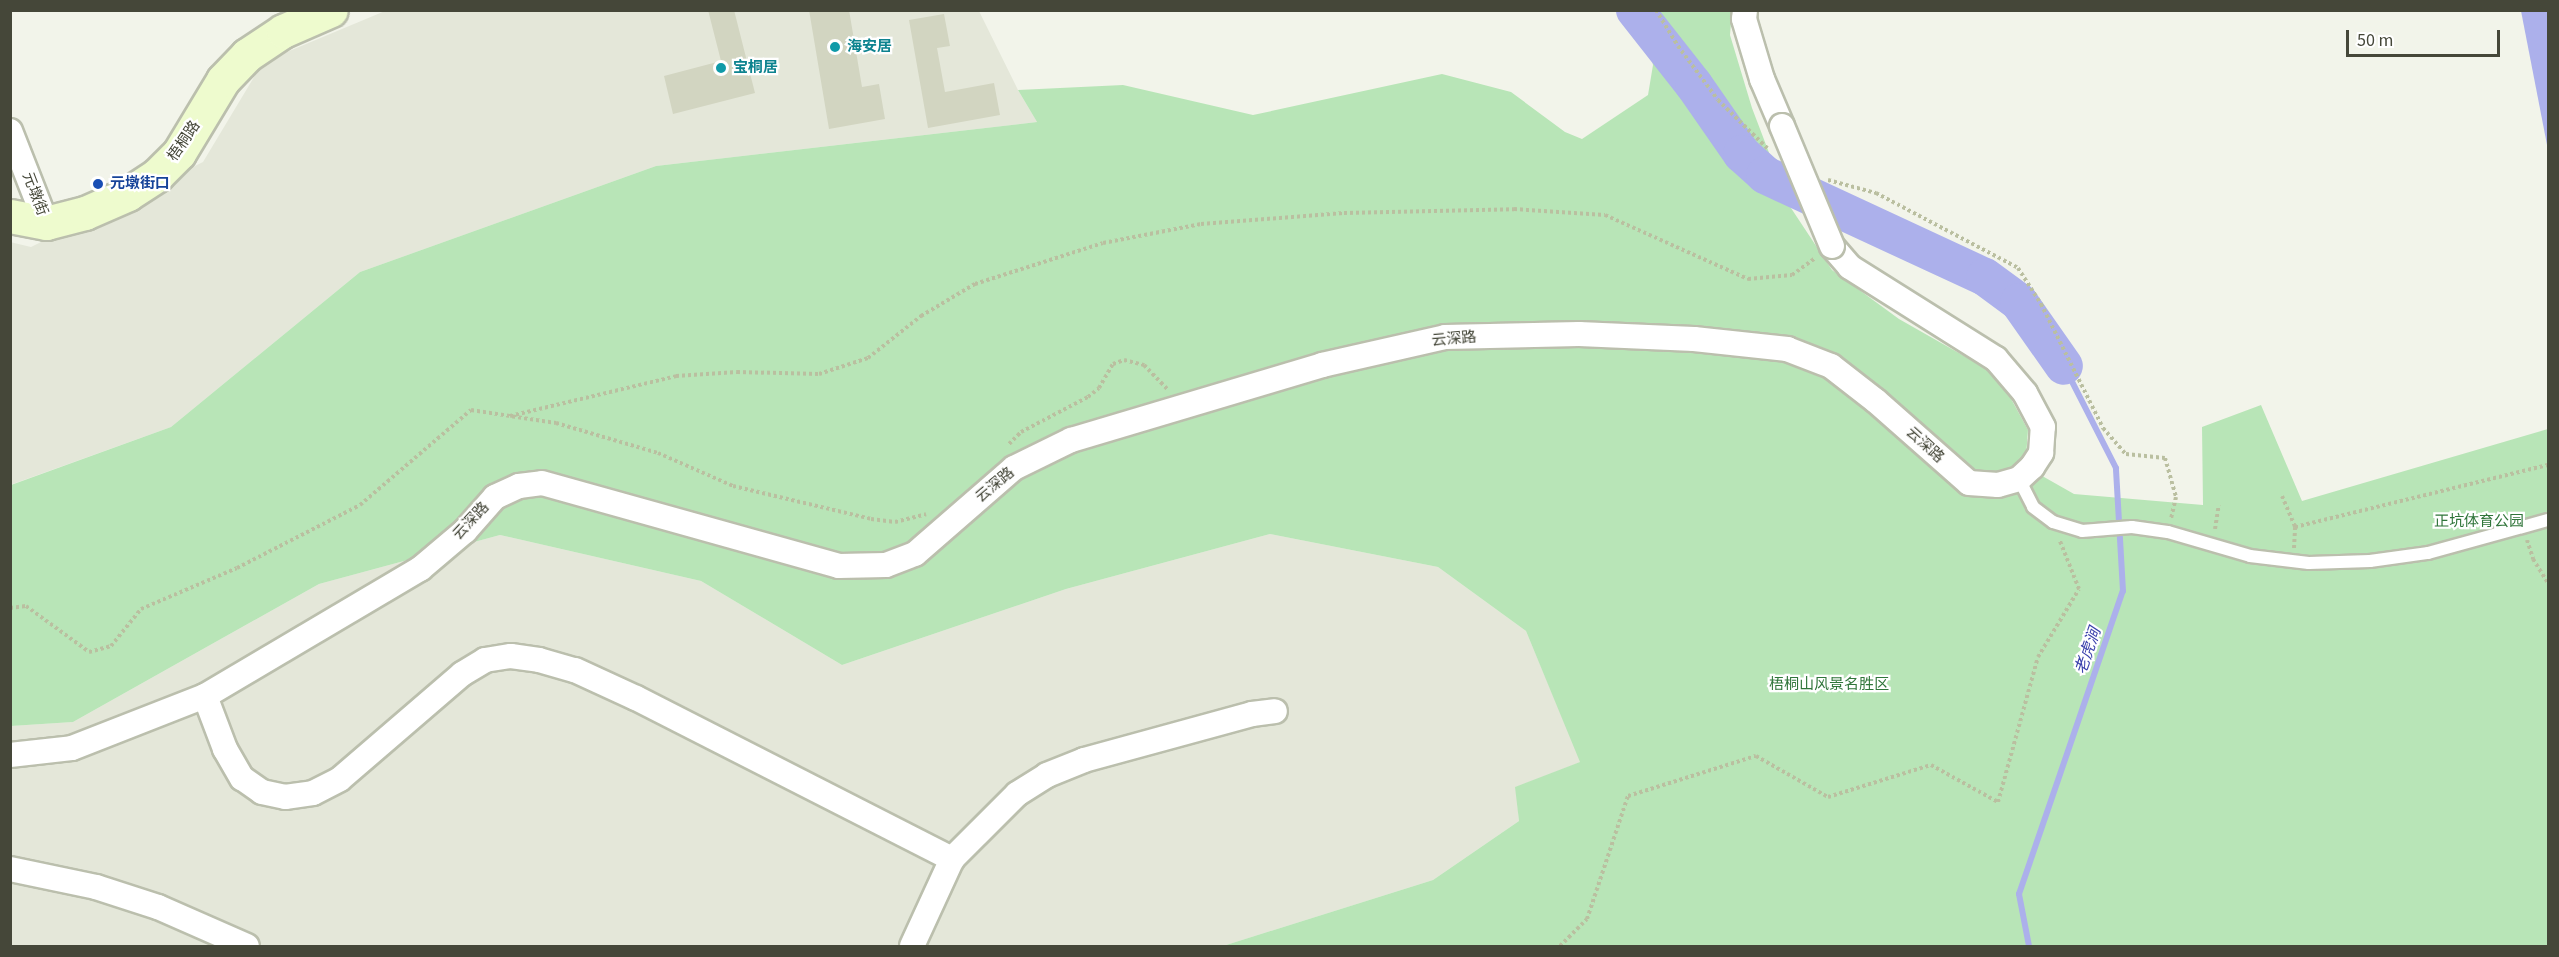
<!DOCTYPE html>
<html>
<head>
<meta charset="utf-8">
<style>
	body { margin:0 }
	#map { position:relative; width:2559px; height:957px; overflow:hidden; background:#f2f4ea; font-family:"Source Sans 3","Noto Sans SC",sans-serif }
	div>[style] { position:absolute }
	.residential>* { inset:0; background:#e4e7d9 }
	.green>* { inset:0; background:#b8e5b7 }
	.water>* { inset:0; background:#acb0eb }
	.stream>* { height:6px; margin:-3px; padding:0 3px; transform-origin:3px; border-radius:3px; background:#acb0eb }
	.river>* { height:38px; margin:-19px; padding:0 19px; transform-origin:19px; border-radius:19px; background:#acb0eb }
	.building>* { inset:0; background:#d2d5c1 }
	.path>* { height:4px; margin-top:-2px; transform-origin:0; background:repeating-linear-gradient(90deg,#babfa0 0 3px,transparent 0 6px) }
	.roads { filter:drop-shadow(2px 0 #bbbfad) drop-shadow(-2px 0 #bbbfad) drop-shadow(0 2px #bbbfad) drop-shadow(0 -2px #bbbfad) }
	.lane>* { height:12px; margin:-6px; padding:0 6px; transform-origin:6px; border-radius:6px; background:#fff }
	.street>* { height:24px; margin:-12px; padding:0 12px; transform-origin:12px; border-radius:12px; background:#fff }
	.secondary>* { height:33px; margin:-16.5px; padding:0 16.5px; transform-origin:16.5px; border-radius:16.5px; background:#eefbce }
	.bridges { filter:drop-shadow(2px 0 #bbbfad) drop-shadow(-2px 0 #bbbfad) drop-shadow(0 2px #bbbfad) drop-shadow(0 -2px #bbbfad) }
	.street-bridge>* { height:24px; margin:-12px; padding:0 12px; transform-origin:12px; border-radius:12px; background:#fff }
	.dots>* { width:16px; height:16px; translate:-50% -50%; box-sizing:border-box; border:3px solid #fff; border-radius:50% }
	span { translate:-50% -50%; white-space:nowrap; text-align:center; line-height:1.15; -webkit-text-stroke:4.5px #fff; paint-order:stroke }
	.culture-label { font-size:15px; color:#0d838f; font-weight:700 }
	.left { translate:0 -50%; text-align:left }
	.street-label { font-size:15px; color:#454739 }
	.transit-label { font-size:15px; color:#164399; font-weight:700 }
	.park-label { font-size:15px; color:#30753a }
	.water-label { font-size:16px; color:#3a40ac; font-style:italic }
	.frame { position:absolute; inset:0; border:12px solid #454739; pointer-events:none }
	.scale { position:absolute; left:2346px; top:30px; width:154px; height:27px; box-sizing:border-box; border:3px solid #454739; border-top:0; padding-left:8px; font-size:18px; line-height:21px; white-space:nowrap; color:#454739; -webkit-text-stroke:4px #fff; paint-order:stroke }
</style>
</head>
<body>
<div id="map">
	<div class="residential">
		<div style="clip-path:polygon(385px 11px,979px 11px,1018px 90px,1037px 122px,656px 166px,360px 272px,171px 427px,10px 485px,10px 242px,31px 247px,203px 162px,263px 62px)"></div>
		<div style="clip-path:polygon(1270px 534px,1438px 567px,1526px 631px,1581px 762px,1516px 787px,1519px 821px,1433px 880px,1223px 946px,11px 946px,11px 726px,73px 722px,319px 584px,500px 535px,701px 581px,842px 665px,1066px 589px)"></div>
	</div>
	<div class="green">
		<div style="clip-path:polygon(1641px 11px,1732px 11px,1730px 35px,1752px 108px,1789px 205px,1832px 270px,1899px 319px,1987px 369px,2009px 395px,2028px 430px,2026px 457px,2037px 473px,2074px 494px,2203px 505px,2202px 427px,2261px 405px,2302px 501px,2548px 429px,2548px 946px,1223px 946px,1433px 880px,1519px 821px,1515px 787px,1580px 762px,1526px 631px,1438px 567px,1270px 534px,1066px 589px,842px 665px,701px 581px,500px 535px,319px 584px,73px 722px,11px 726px,11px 485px,171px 427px,360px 272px,656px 166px,1037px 122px,1018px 90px,1123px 85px,1253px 115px,1442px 74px,1511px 92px,1565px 132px,1582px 139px,1648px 95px,1653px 65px)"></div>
	</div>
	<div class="water">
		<div style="clip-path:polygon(2521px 11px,2548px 11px,2548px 150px)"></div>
	</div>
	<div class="stream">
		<div style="left:2029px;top:946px;width:53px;rotate:-100.9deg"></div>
		<div style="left:2019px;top:894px;width:320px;rotate:-71.1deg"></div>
		<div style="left:2123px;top:591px;width:123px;rotate:-93.3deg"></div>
		<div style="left:2116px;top:468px;width:114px;rotate:-117deg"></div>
	</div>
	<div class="river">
		<div style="left:1635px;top:10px;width:95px;rotate:51.8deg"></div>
		<div style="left:1694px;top:85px;width:84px;rotate:55.2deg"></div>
		<div style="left:1742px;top:154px;width:31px;rotate:42deg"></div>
		<div style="left:1765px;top:175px;width:242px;rotate:24.9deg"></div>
		<div style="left:1985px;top:277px;width:42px;rotate:36.3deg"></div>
		<div style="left:2019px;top:302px;width:78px;rotate:54.9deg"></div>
	</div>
	<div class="building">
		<div style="clip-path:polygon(708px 10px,734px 10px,755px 93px,673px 114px,664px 76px,721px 61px)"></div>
		<div style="clip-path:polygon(809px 10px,849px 10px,862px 87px,879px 84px,885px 119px,829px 129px)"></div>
		<div style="clip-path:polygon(944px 14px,950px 46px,937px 48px,945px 92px,994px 83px,1000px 115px,928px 128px,909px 20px)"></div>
	</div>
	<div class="path">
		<div style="left:1656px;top:10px;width:42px;rotate:58.6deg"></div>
		<div style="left:1678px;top:46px;width:67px;rotate:53.5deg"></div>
		<div style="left:1718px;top:100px;width:69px;rotate:44.4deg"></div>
		<div style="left:1828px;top:180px;width:50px;rotate:15.2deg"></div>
		<div style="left:1876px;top:193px;width:161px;rotate:27.8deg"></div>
		<div style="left:2018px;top:268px;width:43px;rotate:57.4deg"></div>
		<div style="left:2041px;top:304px;width:139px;rotate:63.4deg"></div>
		<div style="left:2103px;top:428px;width:35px;rotate:49deg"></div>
		<div style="left:2126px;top:454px;width:39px;rotate:6deg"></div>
		<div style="left:2165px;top:458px;width:41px;rotate:74.2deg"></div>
		<div style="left:2176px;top:497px;width:23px;rotate:103deg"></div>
		<div style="left:510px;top:416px;width:171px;rotate:-13.5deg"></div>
		<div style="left:676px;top:376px;width:61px;rotate:-3.8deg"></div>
		<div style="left:737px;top:372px;width:82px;rotate:1.4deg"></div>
		<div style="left:819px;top:374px;width:52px;rotate:-18.1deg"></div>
		<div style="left:868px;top:358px;width:68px;rotate:-38.4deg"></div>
		<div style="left:921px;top:316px;width:63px;rotate:-30.7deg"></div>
		<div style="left:975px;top:284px;width:134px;rotate:-17.8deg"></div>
		<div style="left:1103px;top:243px;width:100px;rotate:-11deg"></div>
		<div style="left:1201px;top:224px;width:143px;rotate:-4.4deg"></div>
		<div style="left:1344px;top:213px;width:170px;rotate:-1.3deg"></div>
		<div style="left:1514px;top:209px;width:91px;rotate:3.8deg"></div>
		<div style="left:1605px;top:215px;width:157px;rotate:24.1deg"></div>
		<div style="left:1748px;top:279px;width:44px;rotate:-5.2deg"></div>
		<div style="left:1792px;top:275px;width:29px;rotate:-36deg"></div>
		<div style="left:1009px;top:444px;width:17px;rotate:-45deg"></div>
		<div style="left:1021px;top:432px;width:76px;rotate:-27.6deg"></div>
		<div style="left:1088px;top:397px;width:14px;rotate:-39deg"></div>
		<div style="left:1099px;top:388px;width:28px;rotate:-60deg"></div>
		<div style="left:1113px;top:364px;width:12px;rotate:-20deg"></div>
		<div style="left:1124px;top:360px;width:21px;rotate:14deg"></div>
		<div style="left:1144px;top:365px;width:35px;rotate:46deg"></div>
		<div style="left:2282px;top:496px;width:34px;rotate:67deg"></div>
		<div style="left:2215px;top:529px;width:24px;rotate:-81deg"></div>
		<div style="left:2527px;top:540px;width:20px;rotate:72deg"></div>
		<div style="left:2533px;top:559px;width:28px;rotate:58deg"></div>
		<div style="left:2294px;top:548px;width:21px;rotate:-87deg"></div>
		<div style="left:2295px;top:527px;width:260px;rotate:-13.8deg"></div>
		<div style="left:10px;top:608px;width:16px;rotate:-7deg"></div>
		<div style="left:26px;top:606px;width:78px;rotate:36.1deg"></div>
		<div style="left:89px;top:652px;width:23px;rotate:-15deg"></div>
		<div style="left:111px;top:646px;width:48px;rotate:-51deg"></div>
		<div style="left:141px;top:609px;width:104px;rotate:-23.1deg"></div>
		<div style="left:237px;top:568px;width:138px;rotate:-27.1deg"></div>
		<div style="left:360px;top:505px;width:146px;rotate:-40.6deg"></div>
		<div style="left:471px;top:410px;width:86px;rotate:8.7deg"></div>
		<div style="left:556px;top:423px;width:106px;rotate:16.4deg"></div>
		<div style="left:658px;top:453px;width:82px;rotate:23.7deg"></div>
		<div style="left:733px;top:486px;width:142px;rotate:13.4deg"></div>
		<div style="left:871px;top:519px;width:24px;rotate:7deg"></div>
		<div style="left:895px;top:522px;width:32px;rotate:-14deg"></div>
		<div style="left:1560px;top:946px;width:38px;rotate:-45deg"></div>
		<div style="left:1587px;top:919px;width:130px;rotate:-71.6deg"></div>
		<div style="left:1628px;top:796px;width:134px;rotate:-17.4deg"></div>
		<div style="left:1756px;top:756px;width:83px;rotate:29.7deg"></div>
		<div style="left:1828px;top:797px;width:108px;rotate:-17.3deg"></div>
		<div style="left:1931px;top:765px;width:77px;rotate:28.9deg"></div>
		<div style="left:1998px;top:802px;width:150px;rotate:-74.6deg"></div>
		<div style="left:2038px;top:657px;width:79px;rotate:-58.9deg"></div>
		<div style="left:2079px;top:589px;width:52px;rotate:-111.6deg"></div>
	</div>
	<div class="roads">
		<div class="lane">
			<div style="left:2019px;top:479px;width:31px;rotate:63deg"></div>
			<div style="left:2033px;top:507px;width:25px;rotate:37deg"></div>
			<div style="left:2053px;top:522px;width:30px;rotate:17deg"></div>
			<div style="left:2082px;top:531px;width:50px;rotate:-4.6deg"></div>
			<div style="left:2132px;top:527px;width:36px;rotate:8deg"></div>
			<div style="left:2168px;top:532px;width:85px;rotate:16.3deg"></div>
			<div style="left:2250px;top:556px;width:59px;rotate:6.8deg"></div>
			<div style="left:2309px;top:563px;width:61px;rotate:-1.9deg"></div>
			<div style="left:2370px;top:561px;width:59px;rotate:-7.9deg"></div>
			<div style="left:2428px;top:553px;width:124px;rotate:-15.4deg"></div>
		</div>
		<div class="street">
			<div style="left:1745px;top:10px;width:9px;rotate:96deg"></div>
			<div style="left:1744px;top:19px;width:63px;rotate:73.3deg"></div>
			<div style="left:1762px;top:79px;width:51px;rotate:66.9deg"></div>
			<div style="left:10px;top:131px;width:99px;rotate:68.6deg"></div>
			<div style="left:205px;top:696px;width:57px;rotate:69.3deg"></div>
			<div style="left:225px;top:749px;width:34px;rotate:60deg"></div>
			<div style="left:242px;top:778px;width:24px;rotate:35deg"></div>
			<div style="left:262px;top:792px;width:24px;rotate:12deg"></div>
			<div style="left:285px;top:797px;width:28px;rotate:-8deg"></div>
			<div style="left:313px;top:793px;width:30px;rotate:-27deg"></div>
			<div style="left:340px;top:779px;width:161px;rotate:-40.7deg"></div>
			<div style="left:462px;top:674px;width:27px;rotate:-31deg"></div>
			<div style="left:485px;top:660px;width:26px;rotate:-9deg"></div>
			<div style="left:511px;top:656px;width:28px;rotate:8deg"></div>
			<div style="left:539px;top:660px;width:37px;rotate:16deg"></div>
			<div style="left:575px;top:670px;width:67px;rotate:24.7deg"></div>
			<div style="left:636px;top:698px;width:355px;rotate:27deg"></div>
			<div style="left:10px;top:755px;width:62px;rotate:-6.4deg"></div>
			<div style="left:72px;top:748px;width:143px;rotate:-21.4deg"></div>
			<div style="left:205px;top:696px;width:250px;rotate:-30.6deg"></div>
			<div style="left:420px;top:569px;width:59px;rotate:-40.2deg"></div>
			<div style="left:465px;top:531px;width:45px;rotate:-48.6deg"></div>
			<div style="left:495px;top:497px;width:26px;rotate:-25deg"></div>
			<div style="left:519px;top:486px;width:23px;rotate:-7deg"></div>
			<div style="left:542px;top:483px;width:308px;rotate:15.6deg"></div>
			<div style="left:839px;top:566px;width:47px;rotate:-1.2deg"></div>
			<div style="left:886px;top:565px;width:31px;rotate:-21deg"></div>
			<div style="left:915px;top:554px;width:131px;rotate:-41deg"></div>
			<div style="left:1014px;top:468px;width:64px;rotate:-26.2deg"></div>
			<div style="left:1071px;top:440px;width:262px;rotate:-16.6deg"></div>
			<div style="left:1322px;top:365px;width:126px;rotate:-12.8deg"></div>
			<div style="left:1445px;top:337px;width:134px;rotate:-1.3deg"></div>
			<div style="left:1579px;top:334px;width:115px;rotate:2.5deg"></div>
			<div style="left:1694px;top:339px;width:94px;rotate:6.1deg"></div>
			<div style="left:1787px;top:349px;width:47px;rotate:21.1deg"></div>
			<div style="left:1831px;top:366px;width:57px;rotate:37.9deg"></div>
			<div style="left:1876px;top:401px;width:124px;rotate:41.4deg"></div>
			<div style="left:1969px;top:483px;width:29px;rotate:4deg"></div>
			<div style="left:1998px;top:485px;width:22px;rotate:-16deg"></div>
			<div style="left:2019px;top:479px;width:18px;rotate:-43deg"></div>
			<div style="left:2032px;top:467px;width:17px;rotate:-57deg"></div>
			<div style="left:2041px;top:453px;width:26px;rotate:-86deg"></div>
			<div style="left:2043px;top:427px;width:38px;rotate:-118deg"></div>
			<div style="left:2025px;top:393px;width:45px;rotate:-130.5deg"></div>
			<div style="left:1996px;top:359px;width:173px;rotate:-147.8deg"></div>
			<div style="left:1850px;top:267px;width:28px;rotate:-131deg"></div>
			<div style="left:10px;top:869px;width:88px;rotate:11.8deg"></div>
			<div style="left:96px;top:887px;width:65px;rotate:17.9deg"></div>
			<div style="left:158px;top:907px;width:97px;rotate:23.7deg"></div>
			<div style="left:912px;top:946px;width:96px;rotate:-65.3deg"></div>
			<div style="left:952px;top:859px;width:92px;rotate:-45deg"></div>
			<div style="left:1017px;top:794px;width:36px;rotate:-32deg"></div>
			<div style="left:1047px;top:775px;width:40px;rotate:-22deg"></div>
			<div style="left:1084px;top:760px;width:174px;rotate:-15.3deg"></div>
			<div style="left:1252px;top:714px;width:23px;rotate:-7deg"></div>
		</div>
		<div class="secondary">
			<div style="left:10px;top:216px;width:37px;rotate:11deg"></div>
			<div style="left:46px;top:223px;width:40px;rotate:-14.4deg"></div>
			<div style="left:85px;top:213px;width:47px;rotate:-23.8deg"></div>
			<div style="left:128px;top:194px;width:35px;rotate:-33deg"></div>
			<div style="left:157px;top:175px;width:31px;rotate:-45deg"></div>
			<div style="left:179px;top:153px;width:85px;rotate:-58.9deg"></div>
			<div style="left:223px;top:80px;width:35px;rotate:-46deg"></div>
			<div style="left:247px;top:55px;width:43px;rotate:-33.7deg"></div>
			<div style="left:283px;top:31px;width:52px;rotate:-23.6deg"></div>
		</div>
	</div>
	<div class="bridges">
		<div class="street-bridge">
			<div style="left:1782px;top:126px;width:130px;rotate:67.4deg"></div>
		</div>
	</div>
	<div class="dots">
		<div style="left:835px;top:47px;background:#0f9aa8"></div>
		<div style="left:721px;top:68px;background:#0f9aa8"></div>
		<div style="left:98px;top:184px;background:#1a4fb4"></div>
	</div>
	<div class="culture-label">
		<span class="left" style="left:847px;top:47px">海安居</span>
		<span class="left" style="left:733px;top:68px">宝桐居</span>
	</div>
	<div class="street-label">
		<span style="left:184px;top:141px;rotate:-56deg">梧桐路</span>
		<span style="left:35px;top:194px;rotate:69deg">元墩街</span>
		<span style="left:1454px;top:339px;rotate:-5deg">云深路</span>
		<span style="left:1925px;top:445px;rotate:42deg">云深路</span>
		<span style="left:995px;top:485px;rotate:-40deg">云深路</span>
		<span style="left:471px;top:521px;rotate:-47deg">云深路</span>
	</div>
	<div class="transit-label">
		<span class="left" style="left:110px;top:184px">元墩街口</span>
	</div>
	<div class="park-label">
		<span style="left:2479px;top:522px">正坑体育公园</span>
		<span style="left:1829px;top:685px">梧桐山风景名胜区</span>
	</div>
	<div class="water-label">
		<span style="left:2088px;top:651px;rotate:-71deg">老虎涧</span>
	</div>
	<div class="frame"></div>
	<div class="scale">50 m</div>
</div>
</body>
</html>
